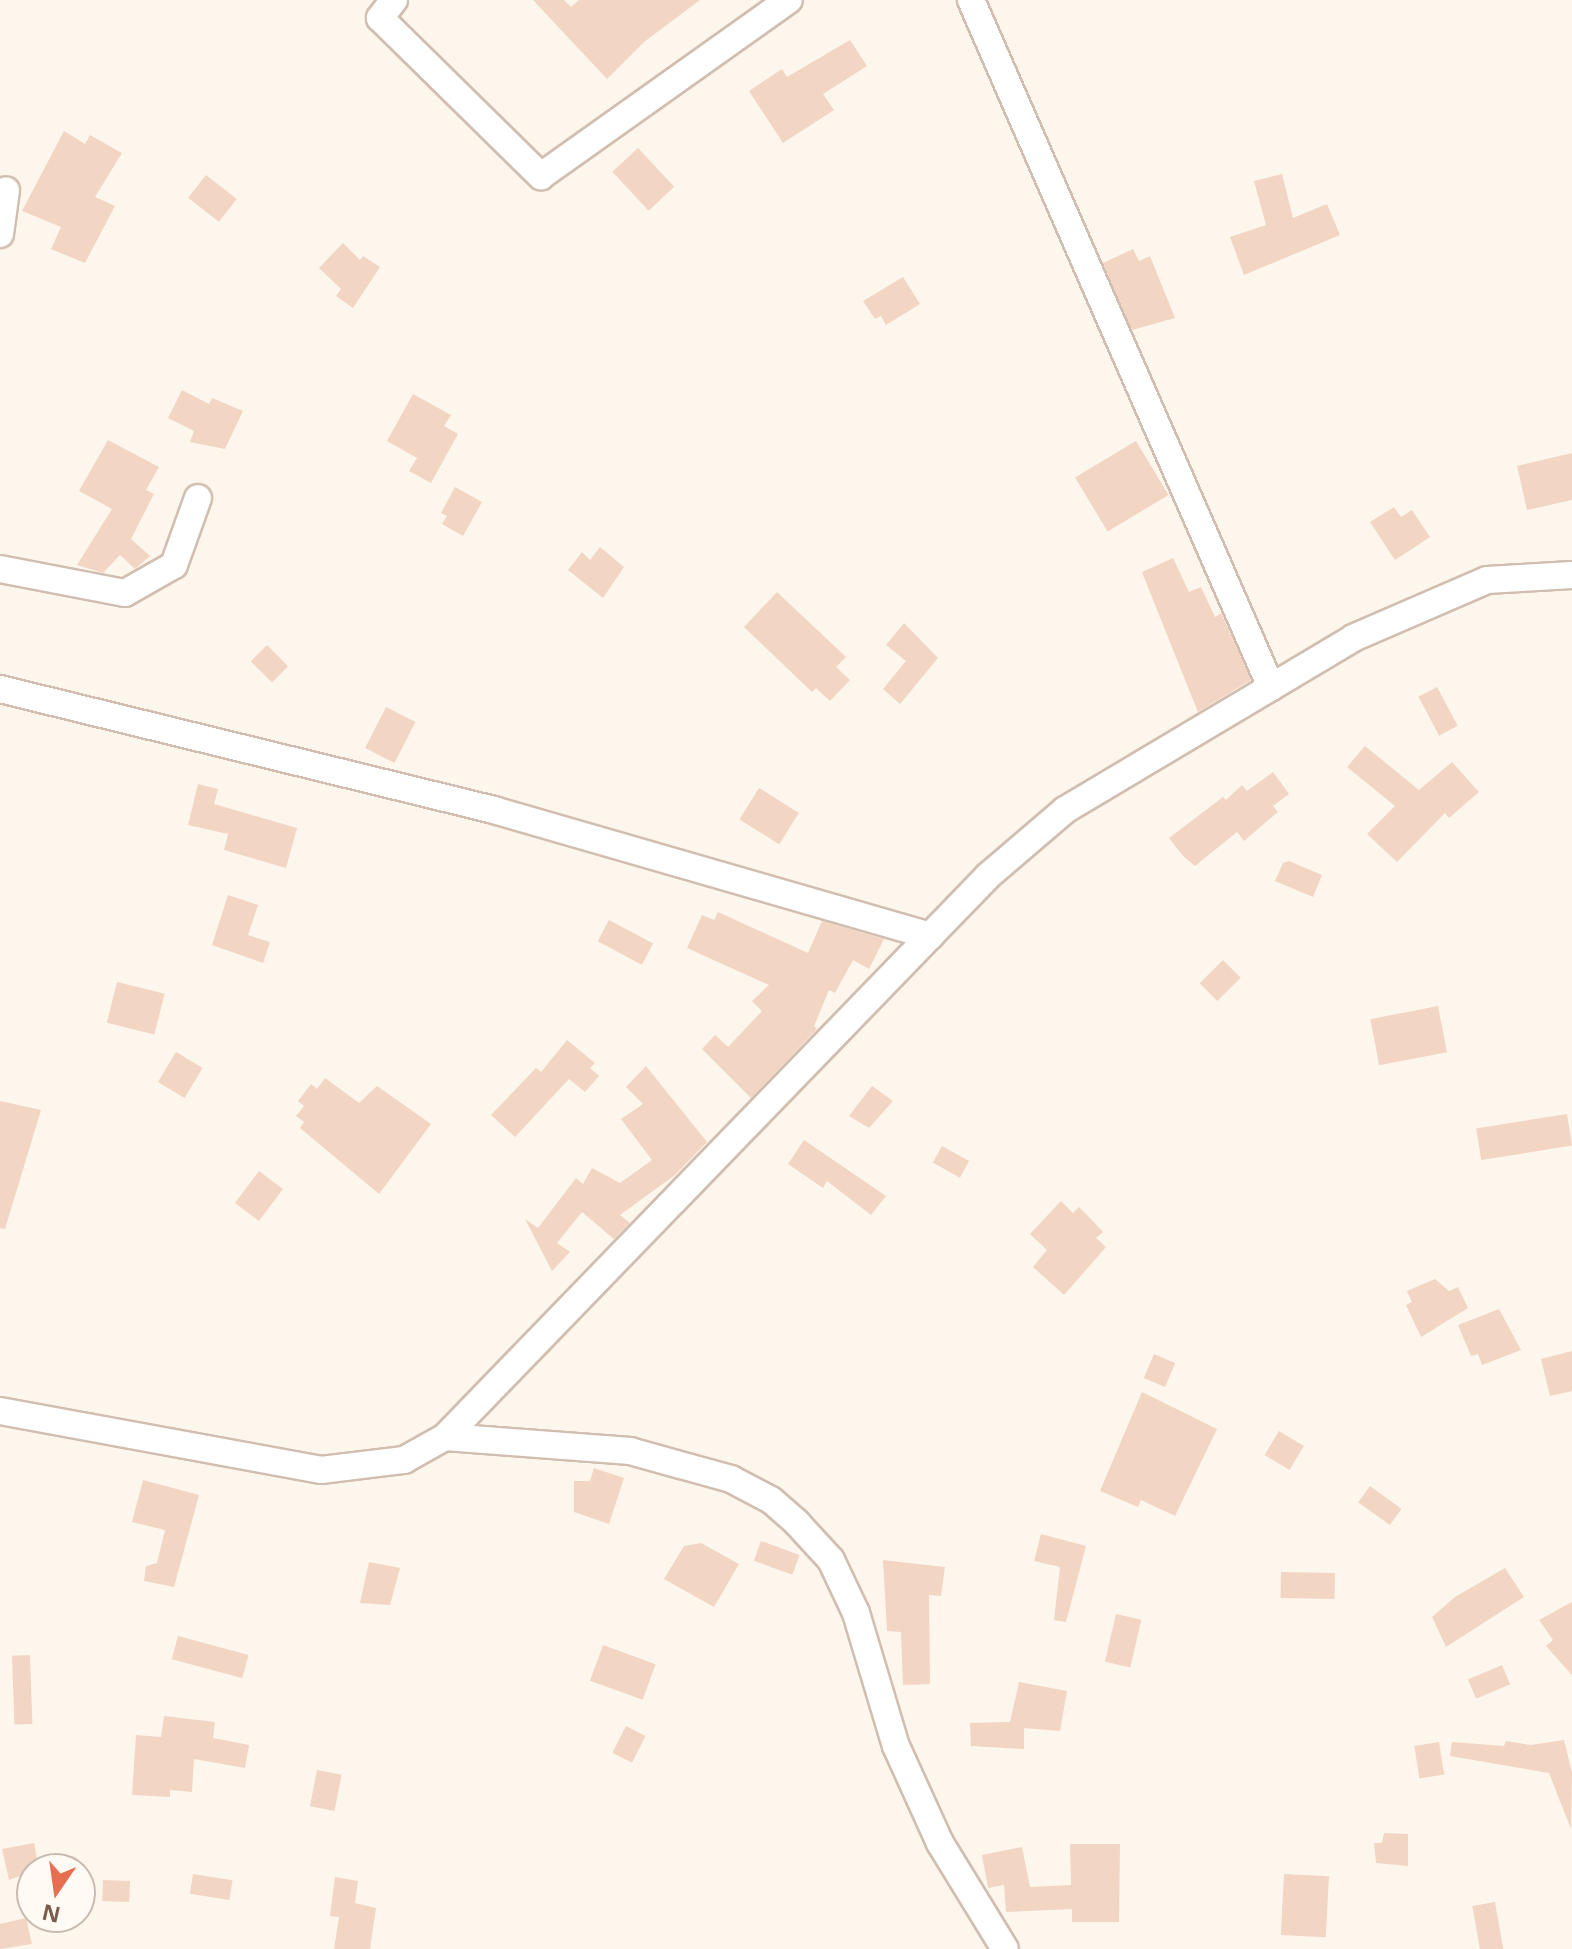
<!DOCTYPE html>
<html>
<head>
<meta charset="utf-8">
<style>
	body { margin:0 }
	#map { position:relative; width:1572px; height:1949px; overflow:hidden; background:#fdf6ec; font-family:"Noto Sans",sans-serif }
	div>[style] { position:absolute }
	.building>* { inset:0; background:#f3d5c3; transform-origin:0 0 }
	.roads { filter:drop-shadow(2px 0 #d1beb0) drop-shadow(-2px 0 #d1beb0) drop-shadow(0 2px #d1beb0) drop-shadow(0 -2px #d1beb0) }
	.street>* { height:26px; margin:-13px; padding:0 13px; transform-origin:13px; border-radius:13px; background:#fff }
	span { translate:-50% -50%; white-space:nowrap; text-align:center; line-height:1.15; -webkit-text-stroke:7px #fffaf3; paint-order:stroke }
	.north { position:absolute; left:16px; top:1853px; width:80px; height:80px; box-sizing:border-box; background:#fffaf3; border:2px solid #cabbb1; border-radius:50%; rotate:193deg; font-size:22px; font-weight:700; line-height:32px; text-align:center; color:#7a5c4d }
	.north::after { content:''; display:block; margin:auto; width:28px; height:36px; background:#e76f51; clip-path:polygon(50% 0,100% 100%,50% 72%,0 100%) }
</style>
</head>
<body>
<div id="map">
	<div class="building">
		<div style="clip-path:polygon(533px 0,564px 0,571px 7px,579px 0,700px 0,644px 42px,607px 79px)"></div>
		<div style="clip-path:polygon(850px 40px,867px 66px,823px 94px,834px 110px,783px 143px,749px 91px,782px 69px,787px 77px)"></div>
		<div style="clip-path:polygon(64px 131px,85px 144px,90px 135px,122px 153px,95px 197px,115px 206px,85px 263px,51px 249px,61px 227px,22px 211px)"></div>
		<div style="left:638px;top:148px;width:53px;height:35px;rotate:47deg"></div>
		<div style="clip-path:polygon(1282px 174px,1293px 218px,1327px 204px,1340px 235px,1244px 275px,1230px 237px,1266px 225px,1254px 181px)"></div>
		<div style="left:206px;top:175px;width:39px;height:29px;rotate:38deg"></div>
		<div style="clip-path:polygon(343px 243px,360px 260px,363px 256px,380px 267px,353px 308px,336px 296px,341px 289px,319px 268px)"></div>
		<div style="clip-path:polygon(1133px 249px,1139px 261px,1150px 256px,1175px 318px,1132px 330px,1103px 263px)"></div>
		<div style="clip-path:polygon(903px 277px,920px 304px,886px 325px,881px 316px,875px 319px,863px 301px)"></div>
		<div style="clip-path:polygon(182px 390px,209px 404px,212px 398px,243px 411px,225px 449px,190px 442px,194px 431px,168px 418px)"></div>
		<div style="clip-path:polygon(413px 394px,451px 415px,444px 426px,458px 434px,431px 483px,409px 471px,417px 458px,387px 441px)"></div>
		<div style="clip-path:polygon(108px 440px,159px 467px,146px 490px,154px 494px,131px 539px,150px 556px,135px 569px,120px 555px,103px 573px,77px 565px,112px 509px,79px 491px)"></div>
		<div style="left:1136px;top:441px;width:63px;height:71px;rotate:59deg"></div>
		<div style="clip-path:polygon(1572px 453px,1572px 500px,1527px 510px,1517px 466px)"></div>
		<div style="clip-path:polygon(455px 487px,482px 502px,463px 536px,442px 524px,447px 516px,441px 513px)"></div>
		<div style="clip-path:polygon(1394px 507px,1401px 517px,1412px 510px,1430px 537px,1395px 560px,1370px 522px)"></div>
		<div style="clip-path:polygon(600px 547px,624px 567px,603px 598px,568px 570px,582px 552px,590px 560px)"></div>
		<div style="clip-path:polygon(1173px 558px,1189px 592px,1201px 587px,1215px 617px,1221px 613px,1251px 680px,1198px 712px,1142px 572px)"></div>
		<div style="clip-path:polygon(777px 592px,846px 657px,836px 667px,850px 680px,830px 701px,816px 688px,812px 692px,744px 627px)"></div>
		<div style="clip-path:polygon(904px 623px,938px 658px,900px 704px,883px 689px,906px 661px,886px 645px)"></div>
		<div style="left:267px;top:645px;width:30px;height:23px;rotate:45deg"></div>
		<div style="left:1437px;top:687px;width:44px;height:21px;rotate:62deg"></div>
		<div style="left:386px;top:707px;width:33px;height:46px;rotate:27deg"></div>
		<div style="clip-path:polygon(1365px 746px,1419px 790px,1452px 762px,1479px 792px,1449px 818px,1445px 813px,1397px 862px,1367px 834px,1395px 806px,1347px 767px)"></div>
		<div style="clip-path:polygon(1273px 772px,1289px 794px,1273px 806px,1278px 812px,1244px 841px,1237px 832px,1195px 866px,1183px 856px,1169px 838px,1223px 797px,1226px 800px,1242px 785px,1247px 791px)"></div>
		<div style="clip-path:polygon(198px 784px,218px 789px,214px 804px,297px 828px,286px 868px,224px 850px,228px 834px,188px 825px)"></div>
		<div style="left:759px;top:788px;width:47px;height:37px;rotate:32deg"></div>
		<div style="clip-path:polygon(1289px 861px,1322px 875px,1313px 897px,1275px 881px,1283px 863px)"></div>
		<div style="clip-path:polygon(228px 895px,258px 905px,248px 935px,270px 942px,263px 963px,212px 945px)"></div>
		<div style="clip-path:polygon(718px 912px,808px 953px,822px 921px,884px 939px,869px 969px,853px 960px,835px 993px,829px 990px,814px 1026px,817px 1029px,751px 1098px,702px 1049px,715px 1035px,728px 1047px,762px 1011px,752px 1001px,769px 985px,687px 948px,702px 915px,714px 920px)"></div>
		<div style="left:609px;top:920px;width:50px;height:24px;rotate:28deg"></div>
		<div style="left:1223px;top:960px;width:25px;height:33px;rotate:45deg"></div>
		<div style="left:117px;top:982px;width:49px;height:42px;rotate:14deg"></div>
		<div style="left:1438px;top:1006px;width:47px;height:69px;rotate:79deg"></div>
		<div style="clip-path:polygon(567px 1040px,595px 1063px,590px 1068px,599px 1076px,585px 1092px,569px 1079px,515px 1137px,491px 1115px,536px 1068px,541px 1072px)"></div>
		<div style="left:176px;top:1052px;width:31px;height:35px;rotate:31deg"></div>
		<div style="clip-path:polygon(646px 1066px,707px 1142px,675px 1175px,620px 1215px,630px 1223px,614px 1239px,582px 1212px,557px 1243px,570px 1252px,552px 1271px,525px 1219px,538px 1228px,576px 1178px,583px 1184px,592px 1168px,620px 1183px,652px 1160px,621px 1119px,643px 1104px,626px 1087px)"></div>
		<div style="clip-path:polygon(325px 1078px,359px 1103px,377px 1086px,431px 1124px,379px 1194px,300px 1128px,304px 1122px,296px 1116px,304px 1106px,298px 1101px,311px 1084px,317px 1089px)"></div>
		<div style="clip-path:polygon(872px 1086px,893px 1101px,869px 1128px,849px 1116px)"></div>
		<div style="clip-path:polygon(0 1101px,41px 1110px,5px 1229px,0 1228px)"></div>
		<div style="left:1567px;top:1114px;width:32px;height:92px;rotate:81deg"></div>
		<div style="clip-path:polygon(804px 1140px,886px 1196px,871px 1215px,827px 1181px,823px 1188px,788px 1164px)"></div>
		<div style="left:942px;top:1146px;width:31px;height:19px;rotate:29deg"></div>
		<div style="left:259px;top:1171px;width:30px;height:40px;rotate:37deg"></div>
		<div style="clip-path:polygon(1061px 1201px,1073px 1213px,1079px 1207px,1088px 1216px,1103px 1232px,1096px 1238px,1106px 1247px,1064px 1295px,1033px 1267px,1047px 1250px,1030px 1234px)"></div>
		<div style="clip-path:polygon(1435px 1279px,1449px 1291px,1458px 1287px,1468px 1308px,1421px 1337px,1406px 1305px,1412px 1302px,1407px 1291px)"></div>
		<div style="clip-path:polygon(1499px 1309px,1521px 1350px,1482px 1365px,1478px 1354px,1471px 1356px,1458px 1325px)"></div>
		<div style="clip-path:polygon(1572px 1351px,1572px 1391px,1550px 1396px,1541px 1359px)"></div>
		<div style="left:1154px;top:1354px;width:23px;height:26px;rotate:23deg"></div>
		<div style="clip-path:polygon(1142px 1392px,1217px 1429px,1175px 1516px,1141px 1500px,1138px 1507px,1100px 1491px)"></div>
		<div style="left:1279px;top:1431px;width:29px;height:28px;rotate:31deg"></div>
		<div style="clip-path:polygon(594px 1468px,624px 1478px,609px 1524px,574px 1512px,574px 1481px,590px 1481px)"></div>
		<div style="clip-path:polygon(143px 1480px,199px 1495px,174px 1587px,144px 1581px,146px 1566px,157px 1563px,165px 1530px,132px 1522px)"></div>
		<div style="left:1370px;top:1486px;width:39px;height:20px;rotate:36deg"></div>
		<div style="clip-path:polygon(1041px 1534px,1086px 1546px,1066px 1622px,1054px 1620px,1060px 1567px,1034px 1561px)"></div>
		<div style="left:761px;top:1541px;width:41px;height:21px;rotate:20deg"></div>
		<div style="clip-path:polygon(701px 1543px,739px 1564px,714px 1607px,664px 1579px,684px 1546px)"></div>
		<div style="clip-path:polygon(883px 1560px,945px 1567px,941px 1596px,929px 1595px,930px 1684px,903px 1685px,901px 1632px,887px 1631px)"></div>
		<div style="clip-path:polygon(369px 1562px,400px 1568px,390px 1605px,360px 1603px)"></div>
		<div style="clip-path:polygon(1505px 1568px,1524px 1597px,1446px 1647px,1432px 1617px,1455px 1597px)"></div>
		<div style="left:1281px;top:1572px;width:54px;height:26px;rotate:1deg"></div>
		<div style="clip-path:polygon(1572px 1602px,1572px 1675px,1546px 1646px,1553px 1640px,1539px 1620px)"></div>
		<div style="left:1116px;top:1614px;width:26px;height:49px;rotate:13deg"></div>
		<div style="left:178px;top:1636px;width:73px;height:24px;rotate:15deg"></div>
		<div style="left:603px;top:1645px;width:56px;height:38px;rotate:20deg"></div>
		<div style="left:30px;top:1655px;width:69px;height:18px;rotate:88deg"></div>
		<div style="left:1502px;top:1665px;width:21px;height:37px;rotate:67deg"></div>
		<div style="clip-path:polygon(1019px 1682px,1067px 1691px,1060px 1731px,1024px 1728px,1024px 1749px,971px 1746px,970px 1723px,1010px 1722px)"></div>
		<div style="clip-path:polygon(164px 1716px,215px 1722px,213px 1738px,249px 1745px,245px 1768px,194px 1759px,192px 1792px,170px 1790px,170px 1797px,132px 1795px,136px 1735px,161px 1737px)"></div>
		<div style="left:626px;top:1726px;width:22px;height:30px;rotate:27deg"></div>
		<div style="clip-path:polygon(1564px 1740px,1572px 1773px,1571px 1829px,1549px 1773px,1450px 1756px,1452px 1742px,1504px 1746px,1506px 1741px,1531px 1745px)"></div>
		<div style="left:1439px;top:1742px;width:33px;height:25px;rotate:81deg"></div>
		<div style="left:317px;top:1770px;width:25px;height:37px;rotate:11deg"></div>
		<div style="clip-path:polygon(1384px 1833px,1408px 1834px,1408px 1866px,1376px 1863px,1374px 1843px,1382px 1843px)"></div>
		<div style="clip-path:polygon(34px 1843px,39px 1869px,9px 1880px,2px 1849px)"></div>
		<div style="clip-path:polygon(1070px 1844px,1120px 1844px,1119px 1922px,1072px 1922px,1072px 1909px,1006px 1912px,1004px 1885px,988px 1888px,982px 1855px,1022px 1847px,1030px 1887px,1071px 1885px)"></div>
		<div style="left:193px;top:1874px;width:40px;height:20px;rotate:9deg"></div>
		<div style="left:1284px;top:1874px;width:45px;height:61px;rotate:3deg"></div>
		<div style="clip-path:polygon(335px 1877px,358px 1881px,355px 1903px,376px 1908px,370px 1949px,334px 1949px,339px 1917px,330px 1916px)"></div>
		<div style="left:103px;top:1880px;width:27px;height:21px;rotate:2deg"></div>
		<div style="left:1495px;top:1902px;width:48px;height:23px;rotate:80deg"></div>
		<div style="clip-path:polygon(26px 1918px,32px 1944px,0 1949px,0 1924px)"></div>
	</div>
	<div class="roads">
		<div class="street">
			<div style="left:394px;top:0;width:23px;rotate:128deg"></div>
			<div style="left:380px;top:18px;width:226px;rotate:44.5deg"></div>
			<div style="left:541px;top:176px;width:304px;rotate:-35.4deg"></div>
			<div style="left:971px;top:0;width:750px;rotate:66.41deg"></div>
			<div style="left:0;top:234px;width:44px;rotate:-82.2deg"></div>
			<div style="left:0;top:569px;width:127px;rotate:10.9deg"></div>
			<div style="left:125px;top:593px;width:56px;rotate:-29.7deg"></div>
			<div style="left:174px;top:565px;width:71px;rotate:-70.3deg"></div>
			<div style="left:0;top:689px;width:509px;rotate:13.76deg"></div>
			<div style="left:494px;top:810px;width:454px;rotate:16.1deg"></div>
			<div style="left:0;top:1411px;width:326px;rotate:10.4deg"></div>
			<div style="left:321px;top:1470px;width:84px;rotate:-6.9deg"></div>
			<div style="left:404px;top:1460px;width:47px;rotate:-29.3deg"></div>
			<div style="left:445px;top:1437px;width:781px;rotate:-45.93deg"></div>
			<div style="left:988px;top:876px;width:101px;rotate:-40.6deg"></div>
			<div style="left:1065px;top:810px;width:335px;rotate:-30.8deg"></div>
			<div style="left:1353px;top:638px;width:146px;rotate:-23.4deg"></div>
			<div style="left:1487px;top:580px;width:85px;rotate:-3.4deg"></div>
			<div style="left:445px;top:1437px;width:186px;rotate:4.3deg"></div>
			<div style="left:630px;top:1451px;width:105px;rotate:15.5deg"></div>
			<div style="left:731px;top:1479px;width:45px;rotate:27.7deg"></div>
			<div style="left:771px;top:1500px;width:35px;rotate:41deg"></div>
			<div style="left:797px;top:1523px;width:50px;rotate:47.4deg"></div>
			<div style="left:831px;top:1560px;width:59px;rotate:64.7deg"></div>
			<div style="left:856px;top:1613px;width:139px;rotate:73.3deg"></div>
			<div style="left:896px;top:1746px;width:107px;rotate:65.6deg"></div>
			<div style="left:940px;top:1843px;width:124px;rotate:58.5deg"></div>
		</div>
	</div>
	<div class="north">N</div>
</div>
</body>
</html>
